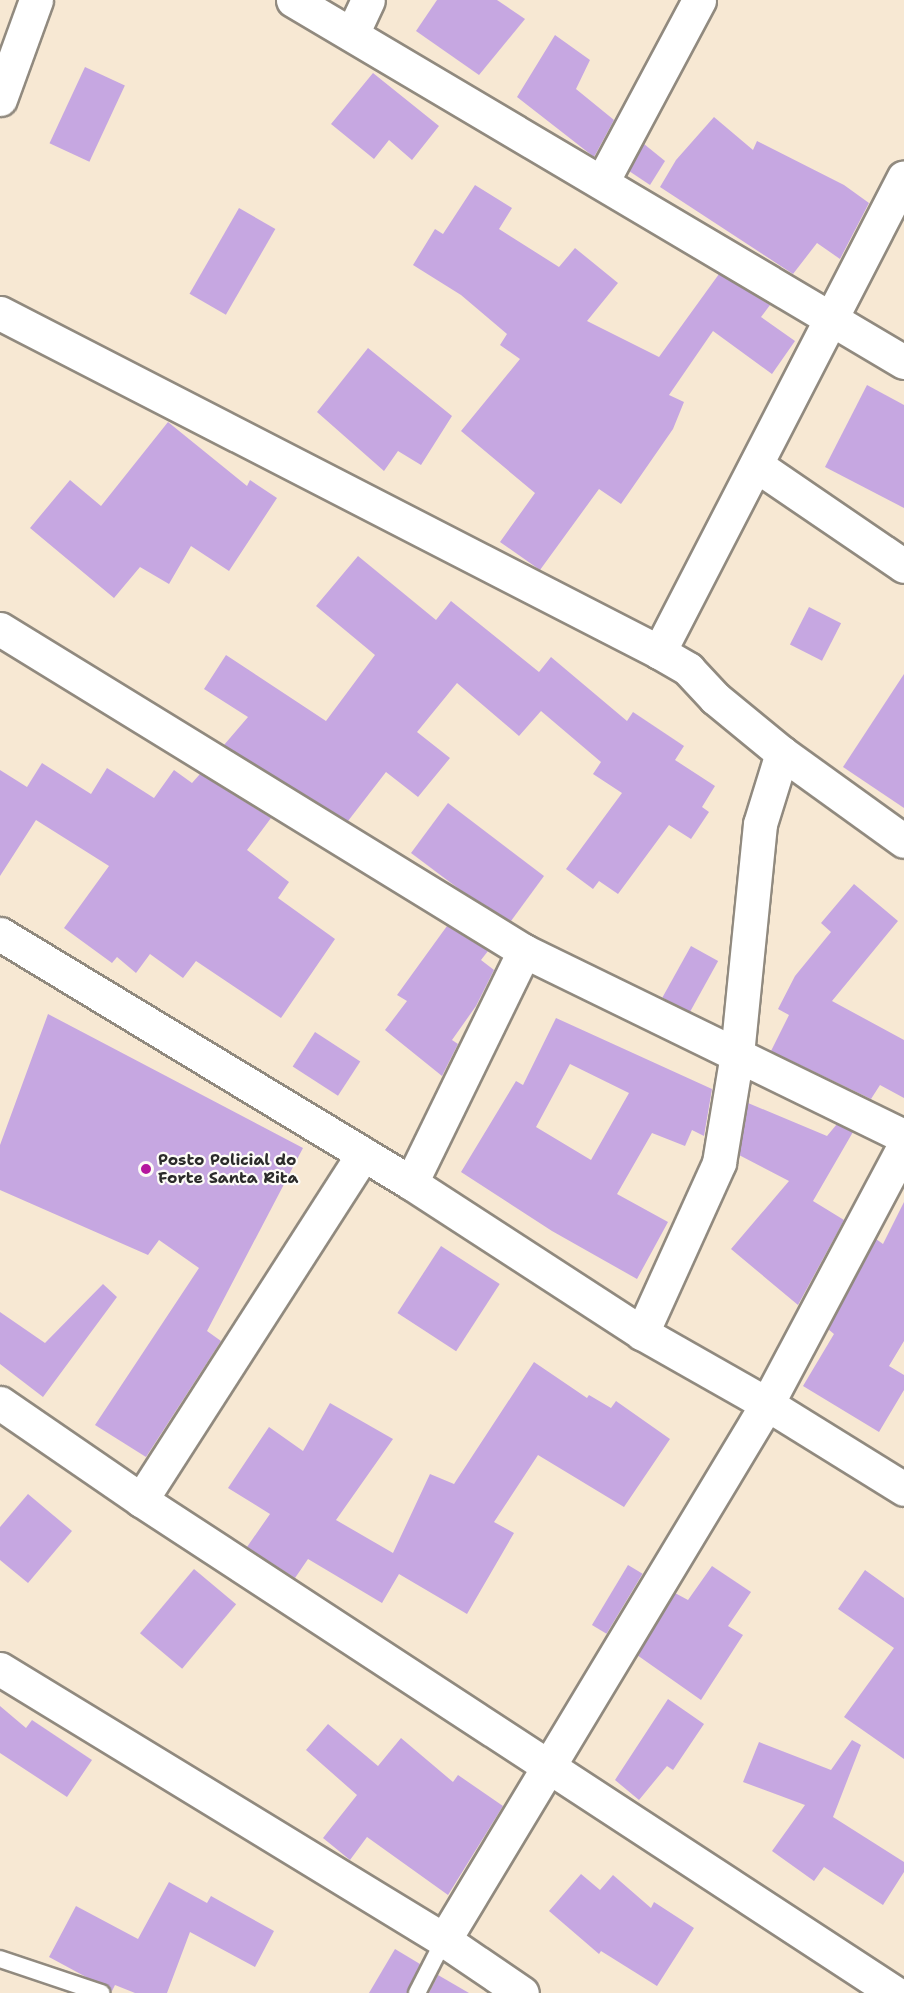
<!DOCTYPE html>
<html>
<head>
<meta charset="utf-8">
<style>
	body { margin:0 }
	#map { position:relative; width:904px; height:1993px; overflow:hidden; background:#f7e8d3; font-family:"Shantell Sans",sans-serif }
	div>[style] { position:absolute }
	.building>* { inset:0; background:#c6a7e1; transform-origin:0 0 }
	.roads { filter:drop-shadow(2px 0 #918a7f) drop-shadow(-2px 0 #918a7f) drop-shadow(0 2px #918a7f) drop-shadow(0 -2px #918a7f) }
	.lane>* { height:16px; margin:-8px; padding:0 8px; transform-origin:8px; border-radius:8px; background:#fff }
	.street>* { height:33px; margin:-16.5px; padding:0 16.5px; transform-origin:16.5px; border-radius:16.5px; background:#fff }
	.dots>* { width:16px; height:16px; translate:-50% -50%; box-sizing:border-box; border:3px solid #fdfcf7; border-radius:50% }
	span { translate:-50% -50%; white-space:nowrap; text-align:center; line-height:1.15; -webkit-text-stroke:4.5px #fdfcf7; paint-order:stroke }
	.poi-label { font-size:16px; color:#2b2b2b; font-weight:700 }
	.left { translate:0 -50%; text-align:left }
</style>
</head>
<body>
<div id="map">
	<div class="building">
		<div style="clip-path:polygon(437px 0,497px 0,525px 19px,479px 75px,416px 31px)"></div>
		<div style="clip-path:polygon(555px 35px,590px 60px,576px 89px,614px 120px,594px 157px,517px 97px)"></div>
		<div style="left:85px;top:67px;width:44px;height:84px;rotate:25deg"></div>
		<div style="clip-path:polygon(373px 73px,439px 126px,412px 160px,389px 140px,374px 159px,331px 124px)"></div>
		<div style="clip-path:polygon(714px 117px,753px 150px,757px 141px,844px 185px,869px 203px,840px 259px,817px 243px,793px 274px,660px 187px,676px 160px)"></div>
		<div style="clip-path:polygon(644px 144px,665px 161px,650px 185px,629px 171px)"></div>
		<div style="clip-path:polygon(475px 185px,512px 208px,499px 229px,559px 267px,575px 248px,618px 283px,587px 321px,659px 357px,719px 274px,770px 305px,761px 317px,795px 341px,772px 374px,713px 331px,669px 395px,684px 402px,673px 429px,621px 504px,599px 489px,540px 570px,500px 542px,535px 493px,461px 431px,520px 359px,500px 345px,507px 334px,461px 295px,413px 265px,435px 229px,443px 234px)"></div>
		<div style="left:239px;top:208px;width:42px;height:99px;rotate:30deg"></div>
		<div style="clip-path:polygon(368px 348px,452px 416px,421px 465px,398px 451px,384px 471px,317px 412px)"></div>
		<div style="clip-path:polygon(867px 385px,904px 405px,904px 508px,825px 467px)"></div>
		<div style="clip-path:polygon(168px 422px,247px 486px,250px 480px,277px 498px,229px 571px,191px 546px,169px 584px,140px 567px,114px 598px,30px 528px,70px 480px,101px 506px)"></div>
		<div style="clip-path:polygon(358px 556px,436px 620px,451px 601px,539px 672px,551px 657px,627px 721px,633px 712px,684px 746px,675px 760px,715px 786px,702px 807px,709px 812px,691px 839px,669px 825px,618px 894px,599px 881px,593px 889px,566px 869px,622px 793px,593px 774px,601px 762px,541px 711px,519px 736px,457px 683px,417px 732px,450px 758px,418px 797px,386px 772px,348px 821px,224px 745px,248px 717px,204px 689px,226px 655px,326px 721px,375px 655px,316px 606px)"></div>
		<div style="left:809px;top:607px;width:36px;height:42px;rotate:27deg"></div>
		<div style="clip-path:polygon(904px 674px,904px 808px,843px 767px)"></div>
		<div style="clip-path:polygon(42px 763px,91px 794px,107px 768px,154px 798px,174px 770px,192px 783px,200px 774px,271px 818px,247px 850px,289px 882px,278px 898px,335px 939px,281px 1018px,196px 961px,183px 978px,150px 954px,136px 973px,117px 957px,112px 963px,64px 928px,109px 866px,36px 820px,0 876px,0 770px,27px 787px)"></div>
		<div style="clip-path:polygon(448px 803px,544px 876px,511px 921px,459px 889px,411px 853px)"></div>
		<div style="clip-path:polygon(854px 884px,898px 921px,832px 1001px,904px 1040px,904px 1098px,880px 1085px,871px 1099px,771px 1051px,789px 1015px,778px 1009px,795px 976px,831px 932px,821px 923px)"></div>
		<div style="clip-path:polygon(447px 926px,488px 951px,481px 960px,494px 970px,476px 1006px,452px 1040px,458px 1044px,442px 1076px,385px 1030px,407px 1001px,397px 995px)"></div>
		<div style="left:691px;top:946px;width:31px;height:59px;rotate:29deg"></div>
		<div style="clip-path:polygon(48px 1014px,303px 1148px,207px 1331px,221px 1341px,146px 1457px,95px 1425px,199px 1268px,159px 1240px,148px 1255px,0 1190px,0 1145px)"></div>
		<div style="clip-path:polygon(evenodd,556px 1018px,712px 1089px,704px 1136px,692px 1130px,685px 1146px,652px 1133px,617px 1194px,668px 1222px,637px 1279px,552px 1231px,461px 1172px,516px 1081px,523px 1085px,556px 1018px,570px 1064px,629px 1093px,591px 1160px,536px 1127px,570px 1064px)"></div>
		<div style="left:315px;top:1032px;width:54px;height:41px;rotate:33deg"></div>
		<div style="clip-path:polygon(748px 1103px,827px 1136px,837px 1124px,853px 1132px,813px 1201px,844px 1220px,798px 1305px,731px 1249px,789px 1181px,739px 1155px)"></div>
		<div style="clip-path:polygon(904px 1202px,904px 1341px,889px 1366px,904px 1375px,904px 1390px,879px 1432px,803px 1386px,834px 1334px,828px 1329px,876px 1239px,883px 1244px)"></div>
		<div style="left:441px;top:1246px;width:70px;height:80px;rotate:33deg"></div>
		<div style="clip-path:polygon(103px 1284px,117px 1297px,43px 1397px,0 1364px,0 1312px,45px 1343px)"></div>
		<div style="clip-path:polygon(534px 1362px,587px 1398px,589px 1395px,611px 1408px,616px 1401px,670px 1439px,624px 1507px,538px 1455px,494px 1522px,514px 1533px,467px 1614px,399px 1574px,382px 1603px,308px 1559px,295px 1578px,247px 1547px,270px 1514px,228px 1488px,269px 1427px,303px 1451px,330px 1403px,393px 1439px,336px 1520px,393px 1553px,430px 1474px,454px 1484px)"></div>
		<div style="clip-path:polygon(28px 1494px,72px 1531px,28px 1583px,0 1560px,0 1527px)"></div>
		<div style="left:628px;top:1565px;width:17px;height:70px;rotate:31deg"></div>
		<div style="clip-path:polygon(712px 1566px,751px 1592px,728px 1626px,743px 1635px,701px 1700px,637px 1655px,675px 1593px,688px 1600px)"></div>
		<div style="left:194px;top:1569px;width:55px;height:84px;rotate:40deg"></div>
		<div style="clip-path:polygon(865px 1570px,904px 1598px,904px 1759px,844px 1717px,894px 1648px,838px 1609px)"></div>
		<div style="clip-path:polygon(668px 1699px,704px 1724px,673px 1770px,667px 1766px,639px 1800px,615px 1780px)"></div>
		<div style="clip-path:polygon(0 1706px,26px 1728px,32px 1720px,92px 1760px,67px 1797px,0 1753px)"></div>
		<div style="clip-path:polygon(328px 1724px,378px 1766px,401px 1738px,453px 1782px,458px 1775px,503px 1806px,448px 1895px,367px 1837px,350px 1860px,323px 1838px,357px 1795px,306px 1750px)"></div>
		<div style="clip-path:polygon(852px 1740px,861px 1745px,833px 1817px,904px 1862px,904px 1872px,883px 1905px,824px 1867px,814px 1881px,772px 1851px,805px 1805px,743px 1782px,759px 1742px,831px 1770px)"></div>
		<div style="clip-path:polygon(581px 1874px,600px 1890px,613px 1875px,651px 1908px,654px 1902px,694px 1928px,657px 1986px,601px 1951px,599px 1954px,549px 1911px)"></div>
		<div style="clip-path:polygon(169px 1882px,207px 1903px,211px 1896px,274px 1931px,255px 1967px,190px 1932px,167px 1993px,135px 1993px,115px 1985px,112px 1991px,49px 1957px,76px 1906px,138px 1939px)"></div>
		<div style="clip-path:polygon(395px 1949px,420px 1964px,407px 1993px,369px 1993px)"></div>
		<div style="clip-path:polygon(438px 1975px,469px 1993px,429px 1993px)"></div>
	</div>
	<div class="roads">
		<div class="lane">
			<div style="left:0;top:1959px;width:107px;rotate:18.6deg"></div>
			<div style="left:417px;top:1993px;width:59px;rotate:-63deg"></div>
		</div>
		<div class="street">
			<div style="left:293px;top:0;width:710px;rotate:30.65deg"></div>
			<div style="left:353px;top:32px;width:35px;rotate:-65deg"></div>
			<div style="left:0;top:99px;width:105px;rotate:-70deg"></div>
			<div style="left:602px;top:182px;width:206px;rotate:-61.9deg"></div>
			<div style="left:0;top:313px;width:741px;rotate:27.22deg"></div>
			<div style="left:659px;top:652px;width:34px;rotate:30deg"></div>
			<div style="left:688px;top:669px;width:40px;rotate:47deg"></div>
			<div style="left:715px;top:698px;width:87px;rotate:39.4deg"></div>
			<div style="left:782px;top:753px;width:74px;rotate:107.2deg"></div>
			<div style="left:760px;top:824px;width:231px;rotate:95.7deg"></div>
			<div style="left:737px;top:1054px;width:110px;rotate:99.4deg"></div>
			<div style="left:719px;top:1163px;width:187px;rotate:114.4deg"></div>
			<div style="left:756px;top:465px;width:179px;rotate:34.3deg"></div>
			<div style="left:0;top:629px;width:615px;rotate:31.57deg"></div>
			<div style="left:524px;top:951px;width:423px;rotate:26deg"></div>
			<div style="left:659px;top:652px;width:534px;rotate:-62.72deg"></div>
			<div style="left:782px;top:753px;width:150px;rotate:35.8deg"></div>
			<div style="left:0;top:934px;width:481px;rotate:31.2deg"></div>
			<div style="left:411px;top:1183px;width:275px;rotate:33deg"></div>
			<div style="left:642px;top:1333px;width:144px;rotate:29.6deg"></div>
			<div style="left:767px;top:1404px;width:161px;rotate:31.8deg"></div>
			<div style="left:411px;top:1183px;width:258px;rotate:-64deg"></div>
			<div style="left:0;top:1403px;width:171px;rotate:34.5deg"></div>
			<div style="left:141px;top:1500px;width:901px;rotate:33.18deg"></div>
			<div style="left:141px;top:1500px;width:411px;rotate:-57.3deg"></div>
			<div style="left:0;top:1669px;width:520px;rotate:31.4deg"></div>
			<div style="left:444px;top:1940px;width:94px;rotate:34.2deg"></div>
			<div style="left:444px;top:1940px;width:626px;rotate:-58.93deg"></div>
			<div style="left:767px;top:1404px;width:292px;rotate:-62deg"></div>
		</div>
	</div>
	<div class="dots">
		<div style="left:146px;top:1169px;background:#b5179e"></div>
	</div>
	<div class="poi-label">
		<span class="left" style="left:158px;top:1169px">Posto Policial do<br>Forte Santa Rita</span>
	</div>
</div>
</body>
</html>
